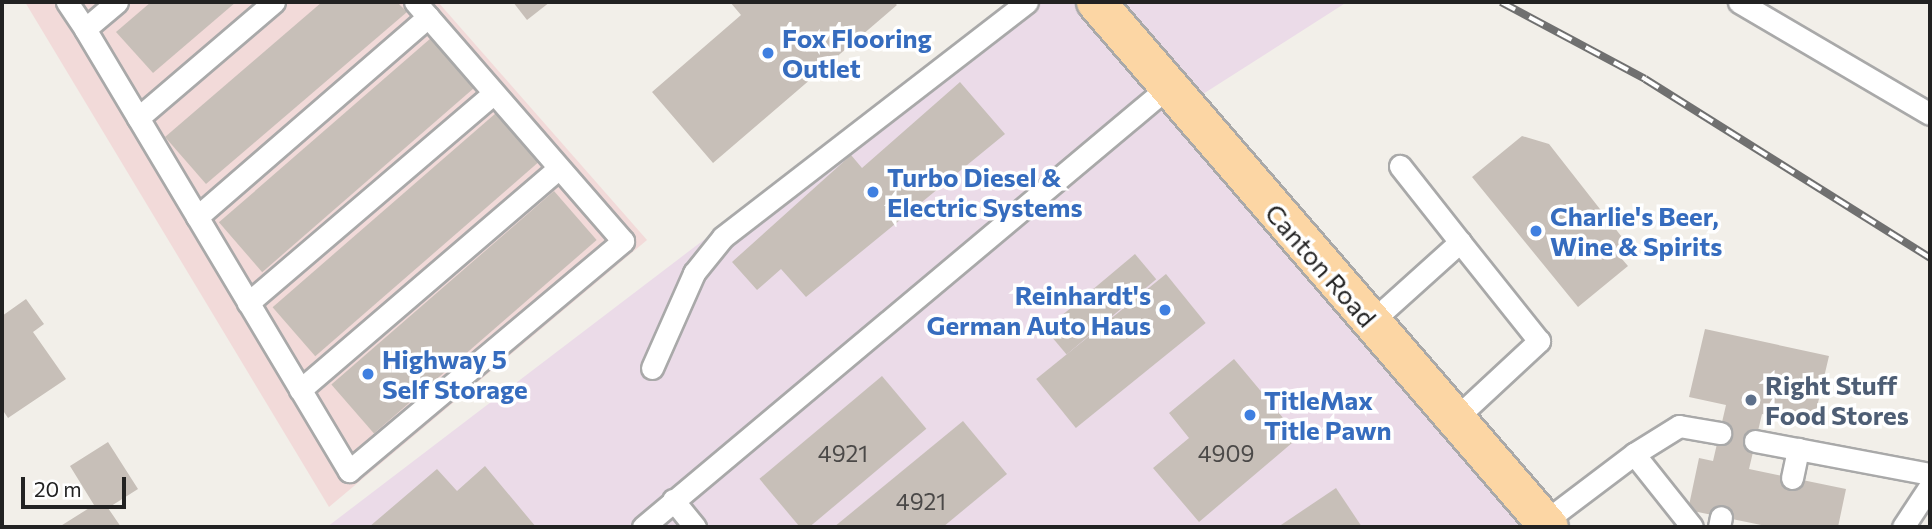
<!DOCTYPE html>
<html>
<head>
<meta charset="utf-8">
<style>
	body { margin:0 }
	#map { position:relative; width:1932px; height:529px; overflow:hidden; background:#f2efe9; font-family:Commissioner,sans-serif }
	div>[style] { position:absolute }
	.commercial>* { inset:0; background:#f2dad9 }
	.industrial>* { inset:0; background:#ebdbe8 }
	.building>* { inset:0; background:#c7bfb8; transform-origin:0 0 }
	.roads { filter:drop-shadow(2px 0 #a9a9a9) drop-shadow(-2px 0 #a9a9a9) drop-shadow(0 2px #a9a9a9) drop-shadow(0 -2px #a9a9a9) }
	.service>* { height:21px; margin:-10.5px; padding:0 10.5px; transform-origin:10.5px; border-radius:10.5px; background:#fff }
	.primary>* { height:38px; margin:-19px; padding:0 19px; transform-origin:19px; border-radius:19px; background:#fcd6a4 }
	.rail>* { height:8px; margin-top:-4px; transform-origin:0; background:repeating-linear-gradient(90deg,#fff 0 16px,#707070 0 32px); box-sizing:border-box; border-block:2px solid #707070 }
	.dots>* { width:19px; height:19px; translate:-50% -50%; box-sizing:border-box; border:4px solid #fff; border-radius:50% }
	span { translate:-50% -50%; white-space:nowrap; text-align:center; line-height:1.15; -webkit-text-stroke:7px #fff; paint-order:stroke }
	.number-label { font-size:23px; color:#4b4948 }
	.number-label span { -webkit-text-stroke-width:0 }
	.shop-label { font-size:26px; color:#366cbe; font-weight:700 }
	.left { translate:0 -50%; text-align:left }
	.right { translate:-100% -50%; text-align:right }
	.street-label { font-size:26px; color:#222 }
	.service-label { font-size:26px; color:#4e5e75; font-weight:700 }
	.frame { position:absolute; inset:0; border:4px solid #222; pointer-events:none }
	.scale { position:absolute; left:21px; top:477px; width:105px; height:32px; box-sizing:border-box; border:4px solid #222; border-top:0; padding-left:9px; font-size:21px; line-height:24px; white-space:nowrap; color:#222; -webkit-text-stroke:5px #fff; paint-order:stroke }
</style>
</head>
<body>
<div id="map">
	<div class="commercial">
		<div style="clip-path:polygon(25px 2px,438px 2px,647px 240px,329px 507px)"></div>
	</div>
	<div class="industrial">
		<div style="clip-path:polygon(1016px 2px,1347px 2px,1203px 94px,1551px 527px,327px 527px)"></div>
	</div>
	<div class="building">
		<div style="clip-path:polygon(151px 2px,236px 2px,153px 73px,116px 32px)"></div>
		<div style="clip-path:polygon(322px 2px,397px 2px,407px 12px,206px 184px,165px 137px)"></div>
		<div style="clip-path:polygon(513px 2px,550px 2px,527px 20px)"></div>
		<div style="clip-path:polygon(730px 2px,894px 2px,897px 5px,713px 163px,652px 92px,741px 15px)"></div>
		<div style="left:431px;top:38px;width:66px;height:281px;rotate:49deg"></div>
		<div style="clip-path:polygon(960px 82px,1005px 134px,806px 297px,781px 269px,757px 290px,732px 262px,851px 155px,862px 168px)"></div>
		<div style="left:496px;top:113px;width:65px;height:296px;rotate:49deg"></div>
		<div style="clip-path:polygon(1522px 136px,1549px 144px,1625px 241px,1615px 251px,1628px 266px,1578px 307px,1472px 177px)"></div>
		<div style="left:554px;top:191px;width:65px;height:295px;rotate:49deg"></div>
		<div style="left:1135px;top:254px;width:33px;height:117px;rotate:50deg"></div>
		<div style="left:1166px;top:274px;width:63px;height:167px;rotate:51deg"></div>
		<div style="clip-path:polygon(26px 299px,44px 324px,33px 332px,66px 379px,8px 418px,2px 409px,2px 316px)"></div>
		<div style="clip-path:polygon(1705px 329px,1829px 356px,1813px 424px,1762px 414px,1749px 469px,1846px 489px,1838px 527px,1771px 527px,1688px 510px,1699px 458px,1713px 461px,1726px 405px,1689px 397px)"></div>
		<div style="clip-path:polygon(1234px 359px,1299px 437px,1199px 522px,1153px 468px,1189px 438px,1169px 413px)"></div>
		<div style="left:882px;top:376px;width:69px;height:160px;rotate:50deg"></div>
		<div style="clip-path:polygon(963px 421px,1007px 474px,943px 527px,834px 527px)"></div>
		<div style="clip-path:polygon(108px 442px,138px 489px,108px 508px,121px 527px,59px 527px,94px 505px,70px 466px)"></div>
		<div style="clip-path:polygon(485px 466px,536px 527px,369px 527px,437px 469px,457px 491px)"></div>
		<div style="clip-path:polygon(1336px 488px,1362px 527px,1278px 527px)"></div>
	</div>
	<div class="roads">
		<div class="service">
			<div style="left:67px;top:2px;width:32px;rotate:56deg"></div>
			<div style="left:85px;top:29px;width:42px;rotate:-40.2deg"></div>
			<div style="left:1739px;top:2px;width:221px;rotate:30.4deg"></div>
			<div style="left:85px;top:29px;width:515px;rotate:59.15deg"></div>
			<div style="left:349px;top:471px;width:358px;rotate:-40deg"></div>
			<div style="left:623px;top:241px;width:317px;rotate:-131deg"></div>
			<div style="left:138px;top:118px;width:179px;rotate:-40.5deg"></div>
			<div style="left:197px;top:217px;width:306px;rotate:-40.9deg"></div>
			<div style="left:248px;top:303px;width:323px;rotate:-40.5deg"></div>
			<div style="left:1371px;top:322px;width:120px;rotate:-42deg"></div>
			<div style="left:1460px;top:242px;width:97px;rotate:-128.3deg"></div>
			<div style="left:652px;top:368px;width:104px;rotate:-66.1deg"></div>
			<div style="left:694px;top:273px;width:46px;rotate:-51.1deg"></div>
			<div style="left:723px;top:237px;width:384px;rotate:-37.7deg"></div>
			<div style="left:300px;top:390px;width:341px;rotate:-40.6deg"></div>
			<div style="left:1455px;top:419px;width:115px;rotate:-42.9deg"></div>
			<div style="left:1539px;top:341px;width:127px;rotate:-128.6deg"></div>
			<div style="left:1755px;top:441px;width:178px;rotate:10.7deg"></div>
			<div style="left:1634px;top:454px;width:53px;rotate:-31.9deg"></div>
			<div style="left:1679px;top:426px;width:42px;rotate:9.7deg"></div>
			<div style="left:1792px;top:478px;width:30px;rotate:-78deg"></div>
			<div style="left:673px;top:500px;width:35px;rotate:51deg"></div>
			<div style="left:1544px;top:522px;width:113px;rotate:-37.1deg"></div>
			<div style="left:1634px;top:454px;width:93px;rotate:51.5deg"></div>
			<div style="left:643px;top:527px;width:685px;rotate:-39.97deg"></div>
			<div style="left:1719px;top:527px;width:10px;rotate:-79deg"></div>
			<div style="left:1903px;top:527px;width:49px;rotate:-56.6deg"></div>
		</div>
		<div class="primary">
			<div style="left:1096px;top:2px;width:693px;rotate:49.21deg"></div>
		</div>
	</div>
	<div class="rail">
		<div style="left:1501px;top:2px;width:163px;rotate:28.1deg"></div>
		<div style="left:1645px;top:79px;width:337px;rotate:32.1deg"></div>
	</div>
	<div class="dots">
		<div style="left:768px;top:53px;background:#3f7fe0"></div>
		<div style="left:873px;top:192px;background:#3f7fe0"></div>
		<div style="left:1536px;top:231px;background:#3f7fe0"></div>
		<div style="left:1165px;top:310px;background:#3f7fe0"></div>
		<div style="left:368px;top:374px;background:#3f7fe0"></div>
		<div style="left:1751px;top:400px;background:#5c6f8a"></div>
		<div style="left:1250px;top:415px;background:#3f7fe0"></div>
	</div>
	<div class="number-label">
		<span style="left:843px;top:453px">4921</span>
		<span style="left:1226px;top:453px">4909</span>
		<span style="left:921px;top:501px">4921</span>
	</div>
	<div class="shop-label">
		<span class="left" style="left:782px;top:53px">Fox Flooring<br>Outlet</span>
		<span class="left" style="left:887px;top:192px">Turbo Diesel &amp;<br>Electric Systems</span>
		<span class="left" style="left:1550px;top:231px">Charlie's Beer,<br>Wine &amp; Spirits</span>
		<span class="right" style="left:1151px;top:310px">Reinhardt's<br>German Auto Haus</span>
		<span class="left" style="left:382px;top:374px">Highway 5<br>Self Storage</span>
		<span class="left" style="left:1264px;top:415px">TitleMax<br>Title Pawn</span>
	</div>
	<div class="street-label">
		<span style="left:1321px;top:265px;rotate:49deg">Canton Road</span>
	</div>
	<div class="service-label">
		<span class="left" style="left:1765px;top:400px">Right Stuff<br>Food Stores</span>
	</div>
	<div class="frame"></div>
	<div class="scale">20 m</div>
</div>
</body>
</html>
